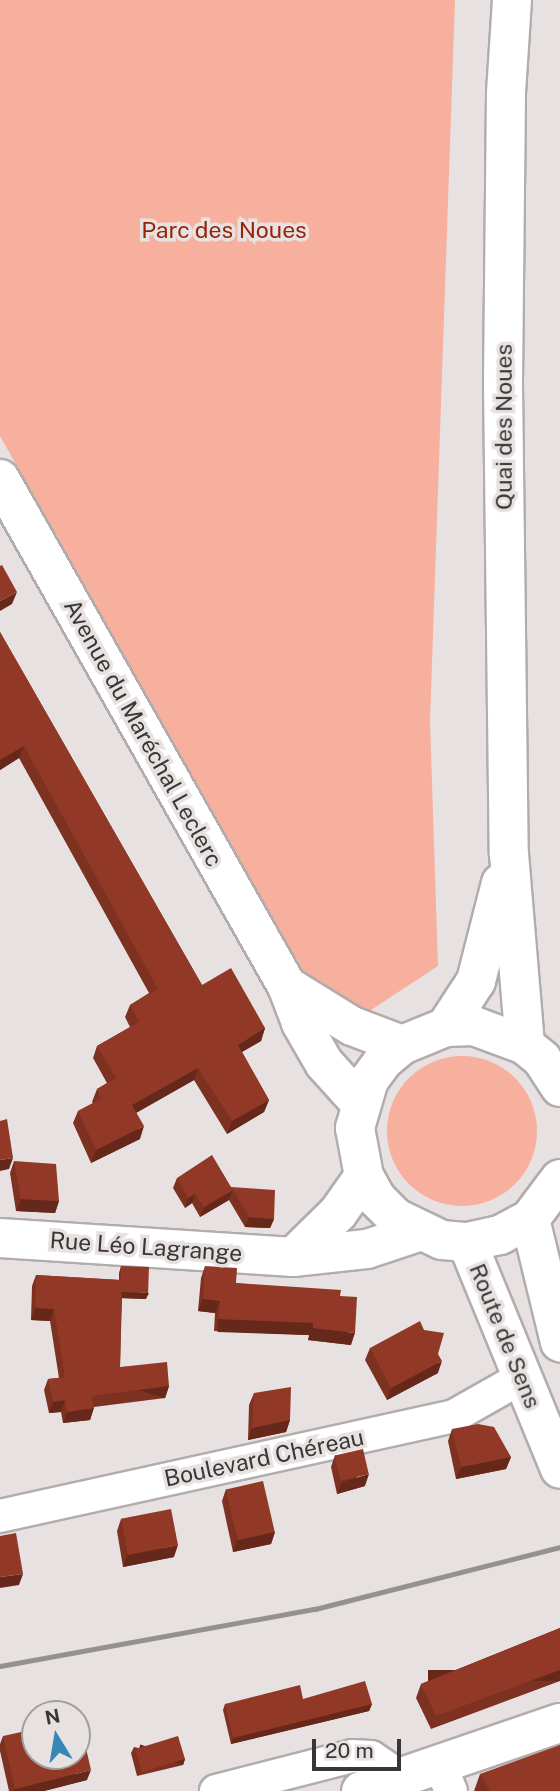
<!DOCTYPE html>
<html>
<head>
<meta charset="utf-8">
<style>
	body { margin:0 }
	#map { position:relative; width:560px; height:1791px; overflow:hidden; background:#e7e2e1; font-family:"Public Sans",sans-serif }
	div>[style] { position:absolute }
	.green>* { inset:0; background:#f7af9e }
	.round { border-radius:50% }
	.roads { filter:drop-shadow(2px 0 #b2adac) drop-shadow(-2px 0 #b2adac) drop-shadow(0 2px #b2adac) drop-shadow(0 -2px #b2adac) }
	.street>* { height:32px; margin:-16px; padding:0 16px; transform-origin:16px; border-radius:16px; background:#fff }
	.secondary>* { height:38px; margin:-19px; padding:0 19px; transform-origin:19px; border-radius:19px; background:#fff }
	.primary>* { height:38px; margin:-19px; padding:0 19px; transform-origin:19px; border-radius:19px; background:#fff }
	.rail>* { height:5px; margin:-2.5px; padding:0 2.5px; transform-origin:2.5px; border-radius:2.5px; background:#959190 }
	.wall>* { inset:0; background:#7d3121 }
	.shaded-wall>* { inset:0; background:#66281b; transform-origin:0 0 }
	.building>* { inset:0; background:#913926; transform-origin:0 0 }
	span { translate:-50% -50%; white-space:nowrap; text-align:center; line-height:1.15; -webkit-text-stroke:7px #e7e2e1; paint-order:stroke }
	.park-label { font-size:23px; color:#952408 }
	.street-label { font-size:23px; color:#393736 }
	.north { position:absolute; left:21px; top:1700px; width:70px; height:70px; box-sizing:border-box; background:#e7e2e1; border:2px solid #a19e9d; border-radius:50%; rotate:349deg; font-size:19px; font-weight:700; line-height:28px; text-align:center; color:#393736 }
	.north::after { content:''; display:block; margin:auto; width:24px; height:32px; background:#3487b7; clip-path:polygon(50% 0,100% 100%,50% 72%,0 100%) }
	.scale { position:absolute; left:312px; top:1739px; width:89px; height:32px; box-sizing:border-box; border:4px solid #393736; border-top:0; padding-left:9px; font-size:21px; line-height:24px; white-space:nowrap; color:#393736; -webkit-text-stroke:5px #e7e2e1; paint-order:stroke }
</style>
</head>
<body>
<div id="map">
	<div class="green">
		<div style="clip-path:polygon(0 0,455px 0,430px 721px,438px 966px,336px 1033px,0 436px)"></div>
		<div class="round" style="left:387px;top:1056px;width:150px;height:150px"></div>
	</div>
	<div class="roads">
		<div class="street">
			<div style="left:0;top:1516px;width:465px;rotate:-12.4deg"></div>
			<div style="left:454px;top:1416px;width:75px;rotate:-29.6deg"></div>
			<div style="left:440px;top:1764px;width:29px;rotate:68deg"></div>
			<div style="left:216px;top:1791px;width:140px;rotate:-14.4deg"></div>
			<div style="left:352px;top:1756px;width:19px;rotate:3deg"></div>
			<div style="left:371px;top:1757px;width:36px;rotate:34deg"></div>
		</div>
		<div class="secondary">
			<div style="left:0;top:479px;width:583px;rotate:60.49deg"></div>
			<div style="left:287px;top:986px;width:40px;rotate:69deg"></div>
			<div style="left:301px;top:1023px;width:46px;rotate:60.1deg"></div>
			<div style="left:324px;top:1063px;width:54px;rotate:48deg"></div>
			<div style="left:287px;top:986px;width:76px;rotate:31.6deg"></div>
			<div style="left:352px;top:1026px;width:53px;rotate:20.8deg"></div>
			<div style="left:0;top:1238px;width:294px;rotate:3.7deg"></div>
			<div style="left:293px;top:1257px;width:74px;rotate:-6.2deg"></div>
			<div style="left:367px;top:1249px;width:54px;rotate:-18.4deg"></div>
			<div style="left:293px;top:1257px;width:63px;rotate:-44.4deg"></div>
			<div style="left:338px;top:1213px;width:45px;rotate:-54.9deg"></div>
			<div style="left:361px;top:1791px;width:210px;rotate:-18.9deg"></div>
		</div>
		<div class="primary">
			<div style="left:512px;top:0;width:94px;rotate:93.7deg"></div>
			<div style="left:506px;top:94px;width:291px;rotate:90.6deg"></div>
			<div style="left:503px;top:385px;width:469px;rotate:89.3deg"></div>
			<div style="left:509px;top:854px;width:192px;rotate:85.2deg"></div>
			<div style="left:446px;top:1027px;width:55px;rotate:-56.9deg"></div>
			<div style="left:476px;top:981px;width:101px;rotate:-75.7deg"></div>
			<div style="left:560px;top:1087px;width:33px;rotate:-123deg"></div>
			<div style="left:542px;top:1059px;width:22px;rotate:-141deg"></div>
			<div style="left:525px;top:1045px;width:54px;rotate:-159.6deg"></div>
			<div style="left:474px;top:1026px;width:28px;rotate:178deg"></div>
			<div style="left:446px;top:1027px;width:48px;rotate:157.8deg"></div>
			<div style="left:402px;top:1045px;width:25px;rotate:140deg"></div>
			<div style="left:383px;top:1061px;width:24px;rotate:126deg"></div>
			<div style="left:369px;top:1080px;width:50px;rotate:106.3deg"></div>
			<div style="left:355px;top:1128px;width:49px;rotate:79.4deg"></div>
			<div style="left:364px;top:1176px;width:26px;rotate:61deg"></div>
			<div style="left:377px;top:1199px;width:27px;rotate:45deg"></div>
			<div style="left:396px;top:1218px;width:51px;rotate:25.6deg"></div>
			<div style="left:442px;top:1240px;width:25px;rotate:5deg"></div>
			<div style="left:467px;top:1242px;width:34px;rotate:-12deg"></div>
			<div style="left:500px;top:1235px;width:34px;rotate:-28deg"></div>
			<div style="left:530px;top:1219px;width:50px;rotate:-53.1deg"></div>
			<div style="left:530px;top:1219px;width:127px;rotate:76.3deg"></div>
			<div style="left:467px;top:1242px;width:245px;rotate:67.7deg"></div>
		</div>
	</div>
	<div class="rail">
		<div style="left:0;top:1666px;width:320px;rotate:-10.3deg"></div>
		<div style="left:315px;top:1609px;width:253px;rotate:-14.2deg"></div>
	</div>
	<div class="wall">
		<div style="clip-path:polygon(0 632px,202px 985px,265px 1028px,261px 1041px,242px 1052px,269px 1100px,264px 1112px,227px 1134px,194px 1080px,136px 1113px,140px 1139px,91px 1163px,73px 1123px,78px 1111px,93px 1103px,92px 1102px,97px 1089px,107px 1083px,93px 1058px,97px 1046px,130px 1027px,125px 1017px,130px 1005px,149px 993px,19px 758px,0 770px)"></div>
		<div style="clip-path:polygon(14px 1161px,59px 1201px,55px 1213px,16px 1211px,10px 1173px)"></div>
		<div style="clip-path:polygon(177px 1178px,231px 1187px,274px 1219px,270px 1228px,245px 1227px,229px 1200px,200px 1217px,192px 1203px,185px 1208px,173px 1188px)"></div>
		<div style="clip-path:polygon(121px 1266px,146px 1299px,122px 1298px,120px 1367px,169px 1386px,165px 1398px,94px 1407px,90px 1420px,63px 1423px,61px 1412px,49px 1413px,44px 1390px,48px 1379px,59px 1378px,50px 1321px,31px 1320px,32px 1286px,36px 1275px,119px 1280px,119px 1273px)"></div>
		<div style="clip-path:polygon(205px 1266px,236px 1283px,340px 1296px,351px 1345px,308px 1340px,309px 1335px,214px 1331px,215px 1313px,198px 1311px,201px 1278px)"></div>
		<div style="clip-path:polygon(370px 1348px,438px 1354px,438px 1373px,387px 1400px,365px 1360px)"></div>
		<div style="clip-path:polygon(254px 1393px,290px 1420px,286px 1432px,248px 1440px,249px 1405px)"></div>
		<div style="clip-path:polygon(452px 1429px,511px 1457px,506px 1469px,456px 1479px,448px 1441px)"></div>
		<div style="clip-path:polygon(335px 1455px,365px 1486px,337px 1494px,331px 1467px)"></div>
		<div style="clip-path:polygon(226px 1489px,275px 1532px,271px 1544px,233px 1552px,222px 1501px)"></div>
		<div style="clip-path:polygon(121px 1519px,174px 1557px,123px 1567px,117px 1531px)"></div>
		<div style="clip-path:polygon(560px 1628px,560px 1681px,431px 1729px,416px 1698px,421px 1684px)"></div>
		<div style="clip-path:polygon(303px 1699px,372px 1704px,369px 1711px,231px 1744px,223px 1710px,225px 1704px)"></div>
		<div style="clip-path:polygon(3px 1736px,35px 1756px,87px 1780px,44px 1791px,9px 1791px,0 1751px,0 1744px)"></div>
		<div style="clip-path:polygon(134px 1747px,185px 1759px,183px 1765px,137px 1776px,131px 1753px)"></div>
		<div style="clip-path:polygon(480px 1774px,560px 1791px,474px 1791px)"></div>
	</div>
	<div class="shaded-wall">
		<div style="clip-path:polygon(17px 592px,12px 604px,0 611px,0 601px)"></div>
		<div style="clip-path:polygon(24px 746px,19px 758px,0 770px,0 760px)"></div>
		<div style="clip-path:polygon(265px 1028px,261px 1041px,233px 1057px,238px 1045px)"></div>
		<div style="clip-path:polygon(198px 1068px,194px 1080px,127px 1118px,132px 1105px)"></div>
		<div style="clip-path:polygon(269px 1100px,264px 1112px,227px 1134px,232px 1121px)"></div>
		<div style="clip-path:polygon(144px 1126px,140px 1139px,91px 1163px,96px 1150px)"></div>
		<div style="clip-path:polygon(13px 1158px,9px 1169px,0 1171px,0 1160px)"></div>
		<div style="clip-path:polygon(233px 1190px,229px 1200px,200px 1217px,204px 1207px)"></div>
		<div style="clip-path:polygon(195px 1194px,192px 1203px,185px 1208px,188px 1198px)"></div>
		<div style="clip-path:polygon(21px 1199px,59px 1201px,55px 1213px,16px 1211px)"></div>
		<div style="clip-path:polygon(249px 1217px,274px 1219px,270px 1228px,245px 1227px)"></div>
		<div style="clip-path:polygon(121px 1292px,149px 1293px,146px 1299px,118px 1298px)"></div>
		<div style="clip-path:polygon(203px 1299px,220px 1301px,215px 1313px,198px 1311px)"></div>
		<div style="clip-path:polygon(35px 1308px,54px 1309px,50px 1321px,31px 1320px)"></div>
		<div style="left:218px;top:1319px;width:95px;height:13px;rotate:2deg"></div>
		<div style="clip-path:polygon(313px 1328px,355px 1333px,351px 1345px,308px 1340px)"></div>
		<div style="clip-path:polygon(442px 1361px,438px 1373px,387px 1400px,391px 1388px)"></div>
		<div style="left:169px;top:1386px;width:13px;height:78px;rotate:108deg"></div>
		<div style="clip-path:polygon(65px 1400px,61px 1412px,49px 1413px,53px 1402px)"></div>
		<div style="clip-path:polygon(94px 1408px,90px 1420px,63px 1423px,67px 1412px)"></div>
		<div style="clip-path:polygon(290px 1420px,286px 1432px,248px 1440px,252px 1428px)"></div>
		<div style="clip-path:polygon(511px 1457px,506px 1469px,456px 1479px,461px 1467px)"></div>
		<div style="clip-path:polygon(369px 1474px,365px 1486px,337px 1494px,342px 1482px)"></div>
		<div style="clip-path:polygon(275px 1532px,271px 1544px,233px 1552px,237px 1540px)"></div>
		<div style="clip-path:polygon(178px 1545px,174px 1557px,123px 1567px,127px 1555px)"></div>
		<div style="clip-path:polygon(23px 1574px,19px 1585px,0 1588px,0 1577px)"></div>
		<div style="left:560px;top:1670px;width:11px;height:132px;rotate:90deg"></div>
		<div style="clip-path:polygon(372px 1704px,369px 1711px,231px 1744px,233px 1738px)"></div>
		<div style="left:185px;top:1759px;width:6px;height:47px;rotate:108deg"></div>
		<div style="clip-path:polygon(91px 1770px,87px 1780px,44px 1791px,14px 1791px,15px 1789px)"></div>
	</div>
	<div class="building">
		<div style="clip-path:polygon(2px 565px,17px 592px,0 601px,0 566px)"></div>
		<div style="clip-path:polygon(0 632px,202px 985px,231px 968px,265px 1028px,238px 1045px,269px 1100px,232px 1121px,198px 1068px,132px 1105px,144px 1126px,96px 1150px,78px 1111px,101px 1099px,97px 1089px,116px 1078px,97px 1046px,139px 1022px,130px 1005px,158px 989px,24px 746px,0 760px)"></div>
		<div style="clip-path:polygon(7px 1119px,13px 1158px,0 1160px,0 1121px)"></div>
		<div style="clip-path:polygon(212px 1155px,231px 1187px,275px 1190px,274px 1219px,249px 1217px,233px 1190px,204px 1207px,195px 1194px,188px 1198px,177px 1178px)"></div>
		<div style="clip-path:polygon(14px 1161px,56px 1164px,59px 1201px,21px 1199px)"></div>
		<div style="left:121px;top:1266px;width:28px;height:26px;rotate:2deg"></div>
		<div style="clip-path:polygon(205px 1266px,237px 1268px,236px 1283px,341px 1290px,340px 1296px,357px 1297px,355px 1333px,313px 1328px,313px 1323px,218px 1319px,220px 1301px,203px 1299px)"></div>
		<div style="clip-path:polygon(36px 1275px,122px 1280px,120px 1367px,167px 1362px,169px 1386px,92px 1396px,94px 1408px,67px 1412px,65px 1400px,53px 1402px,48px 1379px,65px 1377px,54px 1309px,35px 1308px)"></div>
		<div style="clip-path:polygon(420px 1321px,424px 1330px,444px 1333px,438px 1354px,442px 1361px,391px 1388px,370px 1348px)"></div>
		<div style="clip-path:polygon(291px 1387px,290px 1420px,252px 1428px,254px 1393px)"></div>
		<div style="clip-path:polygon(478px 1424px,494px 1427px,511px 1457px,461px 1467px,452px 1429px)"></div>
		<div style="left:363px;top:1449px;width:26px;height:29px;rotate:77deg"></div>
		<div style="left:263px;top:1481px;width:52px;height:38px;rotate:77deg"></div>
		<div style="left:171px;top:1509px;width:37px;height:51px;rotate:79deg"></div>
		<div style="clip-path:polygon(16px 1533px,23px 1574px,0 1577px,0 1536px)"></div>
		<div style="clip-path:polygon(560px 1628px,560px 1670px,436px 1716px,421px 1684px)"></div>
		<div style="clip-path:polygon(365px 1681px,372px 1704px,233px 1738px,225px 1704px,300px 1685px,303px 1699px)"></div>
		<div style="clip-path:polygon(35px 1729px,35px 1756px,77px 1756px,77px 1737px,83px 1735px,91px 1770px,15px 1789px,3px 1736px)"></div>
		<div style="left:178px;top:1736px;width:24px;height:45px;rotate:73deg"></div>
		<div style="clip-path:polygon(560px 1745px,560px 1791px,490px 1791px,480px 1774px)"></div>
	</div>
	<div class="park-label">
		<span style="left:224px;top:230px">Parc des Noues</span>
	</div>
	<div class="street-label">
		<span style="left:504px;top:427px;rotate:-90deg">Quai des Noues</span>
		<span style="left:143px;top:733px;rotate:61deg">Avenue du Maréchal Leclerc</span>
		<span style="left:146px;top:1247px;rotate:4deg">Rue Léo Lagrange</span>
		<span style="left:505px;top:1336px;rotate:68deg">Route de Sens</span>
		<span style="left:264px;top:1458px;rotate:-12deg">Boulevard Chéreau</span>
	</div>
	<div class="north">N</div>
	<div class="scale">20 m</div>
</div>
</body>
</html>
